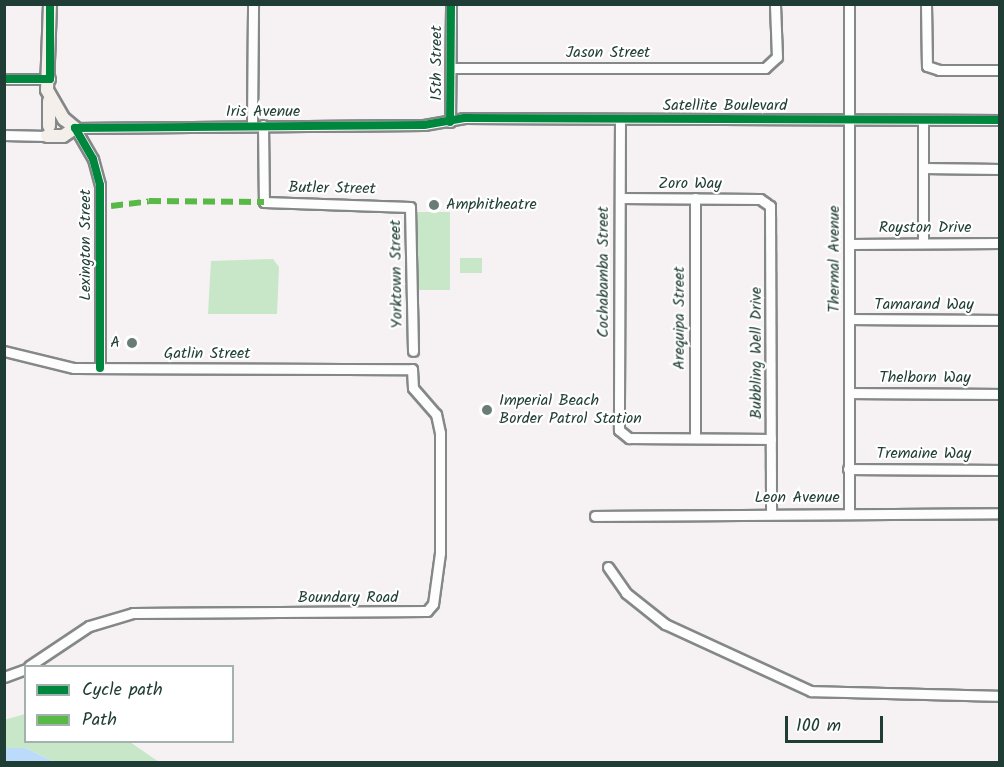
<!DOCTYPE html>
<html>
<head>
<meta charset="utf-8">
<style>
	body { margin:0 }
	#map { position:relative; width:1004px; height:767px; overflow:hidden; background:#f6f1f3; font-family:Kalam,sans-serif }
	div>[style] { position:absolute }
	.green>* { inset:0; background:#c7e7c8; transform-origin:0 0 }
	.water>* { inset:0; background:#bcdbfb }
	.roads { filter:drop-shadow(2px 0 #858888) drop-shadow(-2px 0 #858888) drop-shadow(0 2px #858888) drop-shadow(0 -2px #858888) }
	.minor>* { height:9px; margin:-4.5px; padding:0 4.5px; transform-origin:4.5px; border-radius:4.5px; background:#fefdfd }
	.major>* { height:12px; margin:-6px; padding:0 6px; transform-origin:6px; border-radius:6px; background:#f4efea }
	.quiet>* { height:6px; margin-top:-3px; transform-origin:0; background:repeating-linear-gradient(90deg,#58b947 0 12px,transparent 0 18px) }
	.cycleway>* { height:8px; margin:-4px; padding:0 4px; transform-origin:4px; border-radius:4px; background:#00873e }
	.dots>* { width:16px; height:16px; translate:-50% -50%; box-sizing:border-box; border:3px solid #fff; border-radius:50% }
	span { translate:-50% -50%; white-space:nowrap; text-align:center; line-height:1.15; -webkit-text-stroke:4.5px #fff; paint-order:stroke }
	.street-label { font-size:16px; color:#1f3d34 }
	.poi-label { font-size:16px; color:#1f3d34 }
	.left { translate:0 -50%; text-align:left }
	.right { translate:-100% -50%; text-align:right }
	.frame { position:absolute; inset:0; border:6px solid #1f3d34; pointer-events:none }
	.legend { position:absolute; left:24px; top:665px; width:210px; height:78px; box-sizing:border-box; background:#fff; border:2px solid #a5b1ae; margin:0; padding:8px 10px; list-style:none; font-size:18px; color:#1f3d34 }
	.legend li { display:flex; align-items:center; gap:12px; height:30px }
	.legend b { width:30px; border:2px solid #a5b1ae }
	.scale { position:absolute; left:785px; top:716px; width:98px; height:27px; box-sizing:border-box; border:3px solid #1f3d34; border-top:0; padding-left:8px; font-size:18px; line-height:21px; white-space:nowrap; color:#1f3d34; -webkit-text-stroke:4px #fff; paint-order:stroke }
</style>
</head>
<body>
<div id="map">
	<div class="green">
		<div style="left:416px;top:212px;width:34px;height:78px"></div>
		<div style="left:460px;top:258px;width:22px;height:15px"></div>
		<div style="clip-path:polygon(273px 259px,279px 267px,277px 314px,208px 314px,211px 261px)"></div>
		<div style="clip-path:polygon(25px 714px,26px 742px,130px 742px,159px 762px,55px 762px,25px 748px,5px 748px,4px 720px)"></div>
	</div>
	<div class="water">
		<div style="clip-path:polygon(5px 748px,25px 748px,55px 762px,5px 762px)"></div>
	</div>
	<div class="roads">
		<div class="minor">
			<div style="left:849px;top:4px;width:509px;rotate:90deg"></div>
			<div style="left:926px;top:4px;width:62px;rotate:89.1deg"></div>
			<div style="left:927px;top:66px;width:13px;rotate:18deg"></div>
			<div style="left:939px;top:70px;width:61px"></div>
			<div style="left:451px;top:68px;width:314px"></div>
			<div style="left:765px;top:68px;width:16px;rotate:-43deg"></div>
			<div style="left:777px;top:57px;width:53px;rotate:-92.2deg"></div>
			<div style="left:4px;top:79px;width:46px"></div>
			<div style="left:620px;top:119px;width:311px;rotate:90.2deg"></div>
			<div style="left:619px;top:430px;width:13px;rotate:39deg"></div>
			<div style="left:629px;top:438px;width:142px;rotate:0.4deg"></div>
			<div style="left:923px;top:120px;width:123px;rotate:90deg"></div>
			<div style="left:450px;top:122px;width:118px;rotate:-89.5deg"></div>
			<div style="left:252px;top:125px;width:121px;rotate:-89.5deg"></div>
			<div style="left:263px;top:125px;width:77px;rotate:89.3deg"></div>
			<div style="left:264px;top:202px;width:146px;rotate:2deg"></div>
			<div style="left:410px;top:207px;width:144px;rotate:88.8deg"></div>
			<div style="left:4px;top:135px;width:43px;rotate:1.3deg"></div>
			<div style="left:923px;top:168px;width:77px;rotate:0.7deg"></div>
			<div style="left:620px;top:198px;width:140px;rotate:0.4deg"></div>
			<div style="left:760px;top:199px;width:12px;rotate:35deg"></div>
			<div style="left:770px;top:206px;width:307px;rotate:89.8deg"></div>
			<div style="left:695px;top:198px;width:240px;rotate:90deg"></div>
			<div style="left:851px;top:244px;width:149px;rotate:-0.4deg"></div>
			<div style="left:849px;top:319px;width:151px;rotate:0.4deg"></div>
			<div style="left:4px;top:351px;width:72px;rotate:13.7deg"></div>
			<div style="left:74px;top:368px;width:338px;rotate:0.2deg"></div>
			<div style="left:412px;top:369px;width:19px;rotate:87deg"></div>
			<div style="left:413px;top:388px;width:35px;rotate:49deg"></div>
			<div style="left:436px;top:414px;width:19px;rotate:78deg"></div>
			<div style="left:440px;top:433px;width:120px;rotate:90deg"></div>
			<div style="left:440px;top:553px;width:51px;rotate:97.8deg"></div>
			<div style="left:433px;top:604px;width:9px;rotate:131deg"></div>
			<div style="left:427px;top:611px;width:294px;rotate:179.6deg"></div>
			<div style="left:133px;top:613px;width:46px;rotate:163.5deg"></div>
			<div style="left:89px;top:626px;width:72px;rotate:146.3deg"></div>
			<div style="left:100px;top:368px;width:183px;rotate:-90deg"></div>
			<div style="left:100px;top:185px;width:27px;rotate:-105deg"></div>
			<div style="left:93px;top:159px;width:36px;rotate:-120deg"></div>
			<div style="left:75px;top:128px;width:349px;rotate:-0.5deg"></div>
			<div style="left:424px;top:125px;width:41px;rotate:-9.9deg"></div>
			<div style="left:464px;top:118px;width:536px;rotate:0.21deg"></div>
			<div style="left:849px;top:393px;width:151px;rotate:0.4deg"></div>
			<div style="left:848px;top:469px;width:152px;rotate:0.4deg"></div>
			<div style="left:595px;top:516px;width:405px;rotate:-0.4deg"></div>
			<div style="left:608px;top:567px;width:32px;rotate:55deg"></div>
			<div style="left:626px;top:593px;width:50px;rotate:38.5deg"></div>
			<div style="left:665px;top:624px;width:161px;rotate:24.7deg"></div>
			<div style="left:811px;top:691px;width:189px;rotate:1.5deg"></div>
			<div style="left:4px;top:677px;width:23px;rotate:-20deg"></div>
		</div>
		<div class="major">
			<div style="left:50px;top:4px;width:86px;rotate:92deg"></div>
			<div style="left:47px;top:90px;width:34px;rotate:60deg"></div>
			<div style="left:64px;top:119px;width:14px;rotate:39deg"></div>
			<div style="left:49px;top:101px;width:25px;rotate:90deg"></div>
			<div style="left:47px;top:136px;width:16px"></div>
			<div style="left:63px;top:136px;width:14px;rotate:-34deg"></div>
		</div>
	</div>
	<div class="quiet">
		<div style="left:111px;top:206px;width:38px;rotate:-7deg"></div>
		<div style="left:149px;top:201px;width:115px;rotate:0.5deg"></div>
	</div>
	<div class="cycleway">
		<div style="left:4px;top:79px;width:46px"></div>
		<div style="left:50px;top:79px;width:75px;rotate:-90deg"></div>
		<div style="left:450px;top:122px;width:118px;rotate:-89.5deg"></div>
		<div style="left:100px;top:368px;width:183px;rotate:-90deg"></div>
		<div style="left:100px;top:185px;width:27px;rotate:-105deg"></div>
		<div style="left:93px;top:159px;width:36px;rotate:-120deg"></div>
		<div style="left:75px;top:128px;width:349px;rotate:-0.5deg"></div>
		<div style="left:424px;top:125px;width:41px;rotate:-9.9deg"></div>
		<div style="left:464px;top:118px;width:536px;rotate:0.21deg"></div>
	</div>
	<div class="dots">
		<div style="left:434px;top:205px;background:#6a7c77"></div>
		<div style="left:132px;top:343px;background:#6a7c77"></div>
		<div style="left:487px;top:410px;background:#6a7c77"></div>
	</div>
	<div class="street-label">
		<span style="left:608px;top:53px">Jason Street</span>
		<span style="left:437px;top:63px;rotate:-90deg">15th Street</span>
		<span style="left:725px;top:106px">Satellite Boulevard</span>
		<span style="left:263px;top:112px">Iris Avenue</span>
		<span style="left:690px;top:184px">Zoro Way</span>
		<span style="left:332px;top:189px;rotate:1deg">Butler Street</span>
		<span style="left:925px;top:228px">Royston Drive</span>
		<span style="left:86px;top:245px;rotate:-90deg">Lexington Street</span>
		<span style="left:835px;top:259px;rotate:-90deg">Thermal Avenue</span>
		<span style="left:604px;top:272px;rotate:-90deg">Cochabamba Street</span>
		<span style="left:397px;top:274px;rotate:-91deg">Yorktown Street</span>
		<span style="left:924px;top:305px">Tamarand Way</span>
		<span style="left:680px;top:318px;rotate:-90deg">Arequipa Street</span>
		<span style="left:757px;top:353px;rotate:-90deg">Bubbling Well Drive</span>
		<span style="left:207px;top:354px">Gatlin Street</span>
		<span style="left:925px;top:378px">Thelborn Way</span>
		<span style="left:924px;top:454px">Tremaine Way</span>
		<span style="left:797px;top:498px">Leon Avenue</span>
		<span style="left:348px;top:598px">Boundary Road</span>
	</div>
	<div class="poi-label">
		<span class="left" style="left:446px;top:205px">Amphitheatre</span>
		<span class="right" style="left:120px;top:343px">A</span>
		<span class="left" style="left:499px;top:410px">Imperial Beach<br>Border Patrol Station</span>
	</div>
	<div class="frame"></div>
	<ul class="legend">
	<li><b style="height:8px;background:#00873e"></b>Cycle path</li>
	<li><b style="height:8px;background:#58b947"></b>Path</li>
	</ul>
	<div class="scale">100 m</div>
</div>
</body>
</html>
